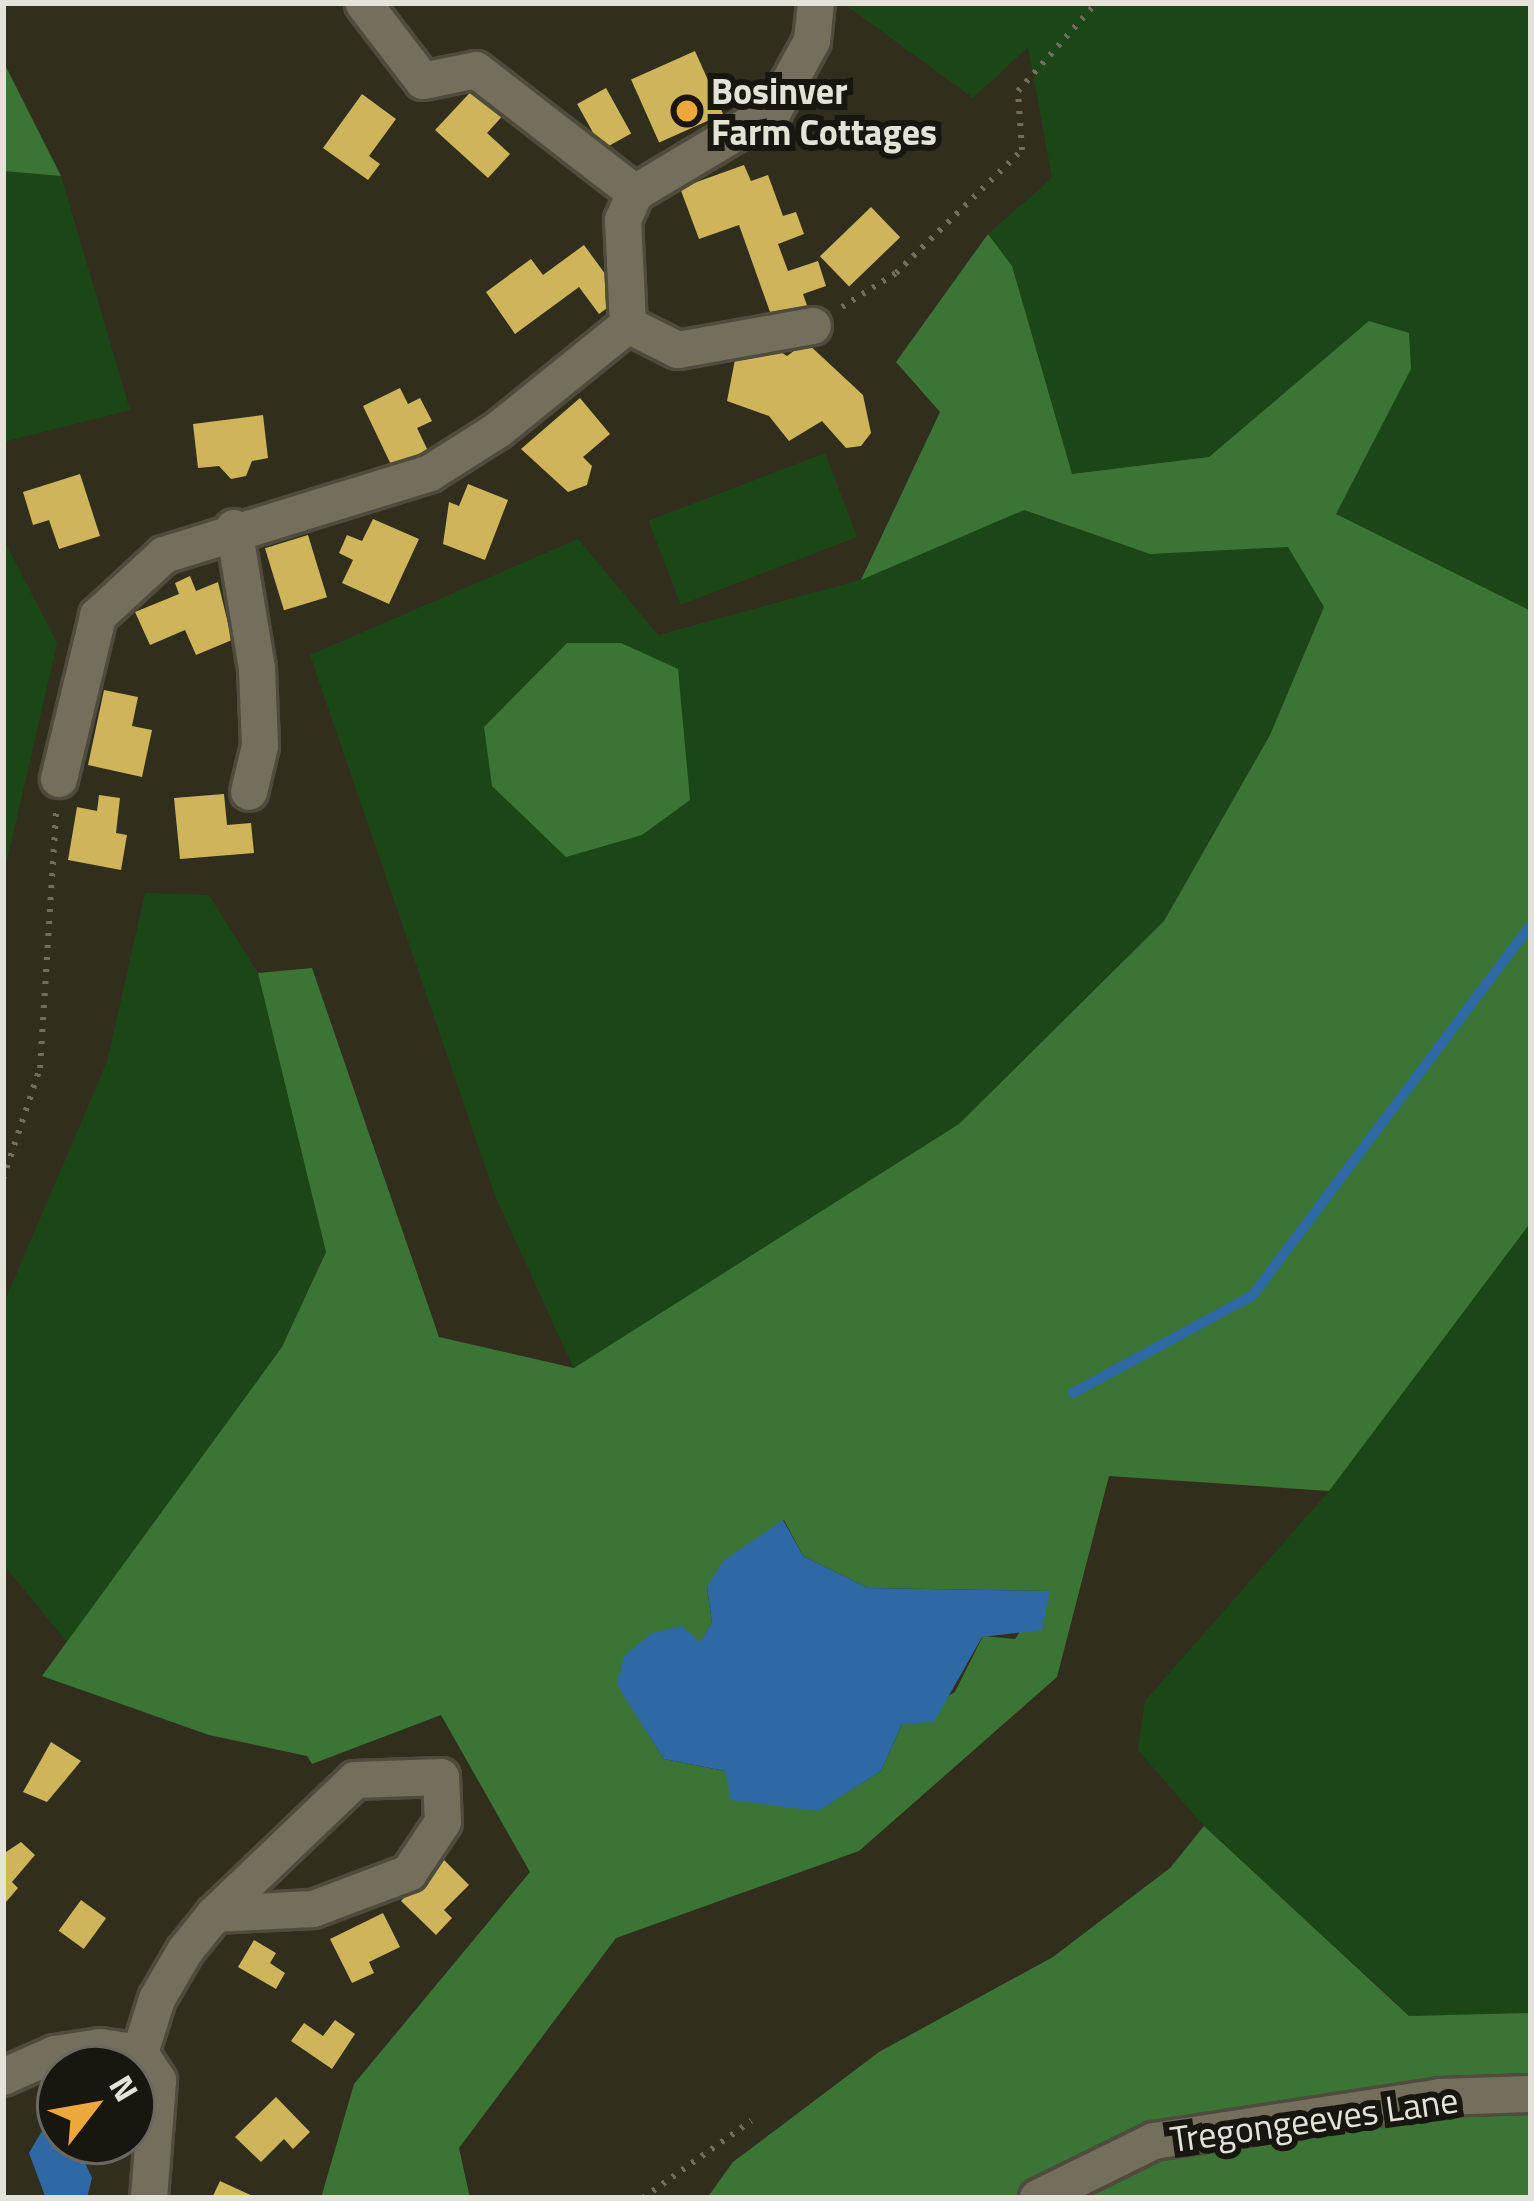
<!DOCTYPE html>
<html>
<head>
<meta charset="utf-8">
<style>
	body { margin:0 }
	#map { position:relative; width:1534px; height:2201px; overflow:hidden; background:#322e1e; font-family:"Titillium Web",sans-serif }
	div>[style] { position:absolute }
	.green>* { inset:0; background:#1b4717; transform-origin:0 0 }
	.forest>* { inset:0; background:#3b7535 }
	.water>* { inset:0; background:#2e69a5 }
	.stream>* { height:10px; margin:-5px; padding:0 5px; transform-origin:5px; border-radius:5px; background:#2e69a5 }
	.building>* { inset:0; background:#ceb55a; transform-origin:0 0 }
	.path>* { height:6px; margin-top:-3px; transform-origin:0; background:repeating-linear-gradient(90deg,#716d5f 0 3px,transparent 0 12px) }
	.roads { filter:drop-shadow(3px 0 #4f4b3d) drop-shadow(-3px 0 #4f4b3d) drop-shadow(0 3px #4f4b3d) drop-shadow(0 -3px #4f4b3d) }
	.minor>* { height:36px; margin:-18px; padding:0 18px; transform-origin:18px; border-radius:18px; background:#746f5d }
	.dots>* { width:33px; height:33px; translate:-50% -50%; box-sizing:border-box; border:6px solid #18160f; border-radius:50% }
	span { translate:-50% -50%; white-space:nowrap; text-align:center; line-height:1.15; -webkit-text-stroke:12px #18160f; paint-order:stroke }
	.poi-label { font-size:36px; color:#e5e2d8; font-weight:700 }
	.left { translate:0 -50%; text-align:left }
	.street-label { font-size:36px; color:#e5e2d8 }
	.frame { position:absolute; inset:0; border:6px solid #e5e2d8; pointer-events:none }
	.north { position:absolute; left:36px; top:2045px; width:120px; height:120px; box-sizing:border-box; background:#18160f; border:3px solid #6a685f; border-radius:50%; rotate:59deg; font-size:33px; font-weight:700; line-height:48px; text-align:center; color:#e5e2d8 }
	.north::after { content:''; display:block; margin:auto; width:42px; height:54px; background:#eda83b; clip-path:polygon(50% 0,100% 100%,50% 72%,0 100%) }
</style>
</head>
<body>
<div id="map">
	<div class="green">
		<div style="clip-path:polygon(843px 3px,1531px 3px,1531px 611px,1335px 515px,1411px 369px,1370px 321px,1209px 457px,1071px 474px,1012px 266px,988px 234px,1052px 178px,1028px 47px,973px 98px)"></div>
		<div style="clip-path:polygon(3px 171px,61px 176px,130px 410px,3px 442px)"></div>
		<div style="left:825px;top:453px;width:90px;height:189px;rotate:69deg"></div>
		<div style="clip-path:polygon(1023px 510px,1150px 554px,1289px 547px,1324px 607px,1270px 735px,1164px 921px,959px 1124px,574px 1369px,496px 1198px,310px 655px,578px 539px,658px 635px,861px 580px)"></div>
		<div style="clip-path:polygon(3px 538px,57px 643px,3px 878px)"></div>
		<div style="clip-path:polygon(145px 893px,209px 895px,258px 973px,326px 1251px,282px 1347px,67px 1642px,3px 1564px,3px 1305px,107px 1062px)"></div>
		<div style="clip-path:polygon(1531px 1222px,1531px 2013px,1410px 2016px,1204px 1826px,1138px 1750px,1145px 1701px,1329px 1491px)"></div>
	</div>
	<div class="forest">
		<div style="clip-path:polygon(3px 61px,61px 176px,3px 171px)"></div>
		<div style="clip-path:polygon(evenodd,988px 234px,1012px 266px,1072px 474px,1209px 457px,1369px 321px,1409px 333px,1411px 369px,1336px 514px,1531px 611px,1531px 1222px,1329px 1491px,1109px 1476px,1057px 1677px,859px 1851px,616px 1938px,459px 2148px,470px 2198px,321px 2198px,354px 2084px,530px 1872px,441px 1715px,312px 1764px,307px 1756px,209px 1735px,42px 1676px,282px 1347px,326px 1252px,258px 973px,312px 968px,439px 1337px,574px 1368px,959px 1124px,1164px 921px,1270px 735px,1324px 607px,1288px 547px,1150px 554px,1024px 510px,861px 580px,940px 412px,896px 362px,988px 234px,784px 1520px,803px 1556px,868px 1588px,1049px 1591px,1015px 1639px,983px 1636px,955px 1692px,902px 1724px,881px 1771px,817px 1811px,725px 1771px,664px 1759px,618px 1685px,682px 1627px,700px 1643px,712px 1623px,707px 1587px,784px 1520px)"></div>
		<div style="clip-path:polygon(567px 643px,621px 643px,678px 669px,690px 800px,642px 835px,566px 857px,492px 786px,484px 727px)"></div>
		<div style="clip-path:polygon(1204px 1826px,1409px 2016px,1531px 2013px,1531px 2198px,707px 2198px,733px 2162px,879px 2052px,1053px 1957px,1170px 1868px)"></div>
	</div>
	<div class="water">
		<div style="clip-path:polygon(783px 1520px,803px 1556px,868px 1588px,1050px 1591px,1042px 1630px,982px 1637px,934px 1722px,902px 1724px,881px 1771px,818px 1811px,731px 1800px,725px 1771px,664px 1759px,617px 1685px,624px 1656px,652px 1633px,682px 1626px,700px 1642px,712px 1623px,707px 1587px,723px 1561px)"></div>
		<div style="clip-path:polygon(45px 2126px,60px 2128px,60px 2141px,75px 2141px,92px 2178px,87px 2198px,45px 2196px,29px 2153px)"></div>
	</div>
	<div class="stream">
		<div style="left:1073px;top:1393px;width:204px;rotate:-28.5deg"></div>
		<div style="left:1252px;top:1296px;width:464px;rotate:-53.1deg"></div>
	</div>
	<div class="building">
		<div style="left:695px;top:51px;width:69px;height:70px;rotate:66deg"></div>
		<div style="clip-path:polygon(479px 83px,508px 110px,487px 133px,510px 154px,488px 178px,435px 130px)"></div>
		<div style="left:606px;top:88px;width:52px;height:33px;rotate:61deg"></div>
		<div style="clip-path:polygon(362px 94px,396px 119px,369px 156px,380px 164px,368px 180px,323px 148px)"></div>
		<div style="clip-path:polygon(744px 165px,751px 181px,768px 175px,783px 216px,796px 212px,804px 234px,778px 244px,788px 271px,818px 261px,826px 286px,803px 294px,810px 314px,775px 326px,739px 225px,699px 239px,680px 188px)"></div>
		<div style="left:871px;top:207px;width:42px;height:71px;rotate:46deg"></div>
		<div style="clip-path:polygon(584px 245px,622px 297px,599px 314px,579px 287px,515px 334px,486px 292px,531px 259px,543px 275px)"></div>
		<div style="clip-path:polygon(806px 342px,863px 395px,871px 433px,861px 446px,846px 448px,822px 421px,789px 441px,769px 416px,727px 401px,738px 344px,768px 344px,787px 356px)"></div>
		<div style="clip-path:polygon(400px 388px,408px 404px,420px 398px,432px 421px,417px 428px,429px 453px,394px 471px,363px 406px)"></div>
		<div style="clip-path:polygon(580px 398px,610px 434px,583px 457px,592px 466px,587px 485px,568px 492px,521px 449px)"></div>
		<div style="clip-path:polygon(263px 415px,268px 458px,252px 461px,246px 476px,231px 479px,219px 466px,198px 468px,193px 424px)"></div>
		<div style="clip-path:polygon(80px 474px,100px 536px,59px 549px,49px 520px,33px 525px,23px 492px)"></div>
		<div style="clip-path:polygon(468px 484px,508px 500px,485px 560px,443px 544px,449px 502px,459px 506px)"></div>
		<div style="clip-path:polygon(373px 519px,419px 539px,389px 604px,342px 583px,353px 560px,339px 553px,347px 535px,362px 541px)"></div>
		<div style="left:308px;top:535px;width:65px;height:45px;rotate:73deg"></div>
		<div style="clip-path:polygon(190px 576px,196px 591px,218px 582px,232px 640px,196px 655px,185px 630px,150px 645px,135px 612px,179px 594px,175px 583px)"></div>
		<div style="clip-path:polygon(104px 690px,138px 697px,132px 726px,152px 730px,142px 777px,88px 765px)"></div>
		<div style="clip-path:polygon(224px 794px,227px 825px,251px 823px,254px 853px,180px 859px,174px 798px)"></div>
		<div style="clip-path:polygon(99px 795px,120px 798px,116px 833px,127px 835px,121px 870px,68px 860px,77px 807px,97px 811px)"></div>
		<div style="clip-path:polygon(51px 1742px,81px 1761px,47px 1802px,23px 1792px)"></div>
		<div style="clip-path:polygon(21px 1842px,35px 1855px,12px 1882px,18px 1888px,6px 1902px,3px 1854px)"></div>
		<div style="clip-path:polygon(442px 1858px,469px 1885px,444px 1910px,452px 1918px,436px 1935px,401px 1901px)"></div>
		<div style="left:81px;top:1900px;width:31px;height:38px;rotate:36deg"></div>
		<div style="clip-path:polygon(383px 1913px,400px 1947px,369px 1962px,374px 1973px,352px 1983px,330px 1939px)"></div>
		<div style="clip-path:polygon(254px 1940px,276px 1953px,270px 1963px,285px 1973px,276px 1989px,238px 1967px)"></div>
		<div style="clip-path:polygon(335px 2020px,355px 2034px,332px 2069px,291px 2041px,304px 2023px,323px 2036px)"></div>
		<div style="clip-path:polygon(276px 2097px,310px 2132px,293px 2149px,284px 2139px,261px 2162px,235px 2137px)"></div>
		<div style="clip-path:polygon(220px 2181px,257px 2198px,212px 2198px)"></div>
	</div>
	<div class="path">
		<div style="left:842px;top:307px;width:64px;rotate:-32.2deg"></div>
		<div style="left:896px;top:273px;width:176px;rotate:-44.3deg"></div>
		<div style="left:1022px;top:150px;width:59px;rotate:-93.9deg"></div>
		<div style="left:1018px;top:91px;width:118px;rotate:-48.4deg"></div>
		<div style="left:3px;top:1179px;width:117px;rotate:-71.6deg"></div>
		<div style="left:40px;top:1068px;width:256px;rotate:-86.4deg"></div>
		<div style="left:643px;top:2198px;width:133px;rotate:-35.5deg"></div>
	</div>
	<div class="roads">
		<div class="minor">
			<div style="left:364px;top:4px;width:97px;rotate:52.5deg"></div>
			<div style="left:423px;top:81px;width:54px;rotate:-11.7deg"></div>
			<div style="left:476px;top:70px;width:201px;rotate:37.7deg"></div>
			<div style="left:635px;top:193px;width:162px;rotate:-30.8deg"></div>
			<div style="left:774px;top:110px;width:79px;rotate:-61.2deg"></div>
			<div style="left:812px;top:41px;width:38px;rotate:-84deg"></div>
			<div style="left:628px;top:325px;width:56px;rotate:26.6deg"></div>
			<div style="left:678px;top:350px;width:137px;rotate:-10.1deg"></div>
			<div style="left:234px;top:528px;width:142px;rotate:80.7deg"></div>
			<div style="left:257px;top:668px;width:78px;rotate:87.8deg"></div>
			<div style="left:260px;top:746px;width:47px;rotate:103.4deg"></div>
			<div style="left:59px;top:779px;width:168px;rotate:-76.5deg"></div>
			<div style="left:98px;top:616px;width:90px;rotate:-42.7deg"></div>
			<div style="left:164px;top:555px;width:278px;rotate:-17.1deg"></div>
			<div style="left:430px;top:473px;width:80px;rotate:-32.3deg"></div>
			<div style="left:498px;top:430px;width:167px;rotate:-38.9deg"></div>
			<div style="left:628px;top:325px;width:105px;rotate:-92.7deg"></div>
			<div style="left:623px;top:220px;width:30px;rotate:-66deg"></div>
			<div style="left:140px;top:2053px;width:57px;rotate:-72.5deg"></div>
			<div style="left:157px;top:1999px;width:56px;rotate:-59.7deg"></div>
			<div style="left:185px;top:1951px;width:48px;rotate:-51deg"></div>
			<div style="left:215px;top:1914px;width:194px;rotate:-43.7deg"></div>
			<div style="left:355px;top:1780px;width:86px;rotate:-2deg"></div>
			<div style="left:441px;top:1777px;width:45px;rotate:87.5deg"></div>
			<div style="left:443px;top:1822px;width:61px;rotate:123.7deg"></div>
			<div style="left:409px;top:1873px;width:103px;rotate:159.4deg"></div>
			<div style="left:313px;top:1909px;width:98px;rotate:177.1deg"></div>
			<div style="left:3px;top:2077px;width:57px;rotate:-23.9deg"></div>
			<div style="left:55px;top:2054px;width:46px;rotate:-8.8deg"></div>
			<div style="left:100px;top:2047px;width:40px;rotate:8.5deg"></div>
			<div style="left:140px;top:2053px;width:33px;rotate:57deg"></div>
			<div style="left:158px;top:2081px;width:117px;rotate:94.4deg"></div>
			<div style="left:1038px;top:2198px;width:129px;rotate:-26.2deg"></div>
			<div style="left:1154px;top:2141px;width:289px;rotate:-8.7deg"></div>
			<div style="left:1440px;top:2097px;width:91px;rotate:-1.9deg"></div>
		</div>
	</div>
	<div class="dots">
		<div style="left:687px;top:111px;background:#eda83b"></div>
	</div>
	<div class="poi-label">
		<span class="left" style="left:711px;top:111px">Bosinver<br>Farm Cottages</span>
	</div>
	<div class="street-label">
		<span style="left:1314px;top:2119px;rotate:-8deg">Tregongeeves Lane</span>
	</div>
	<div class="frame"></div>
	<div class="north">N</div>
</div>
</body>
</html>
